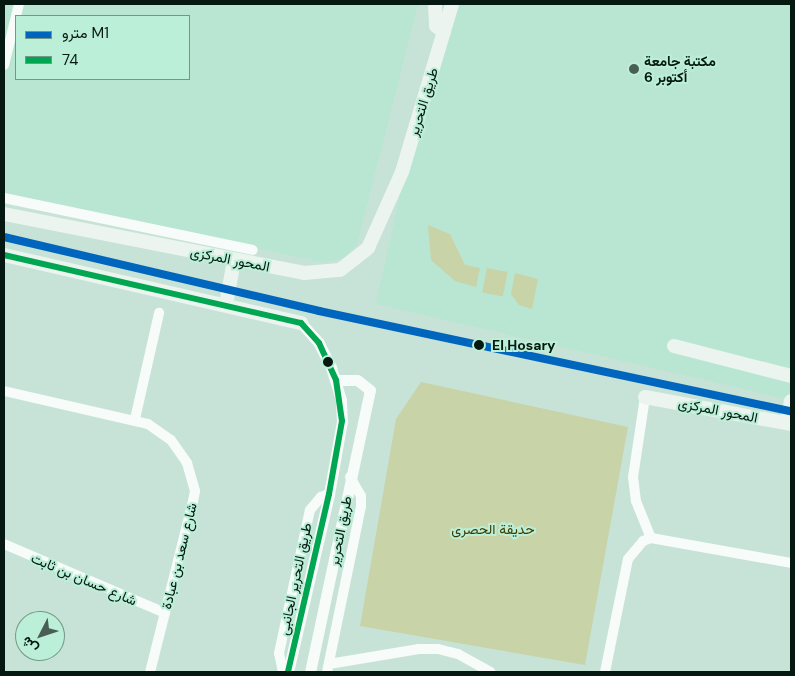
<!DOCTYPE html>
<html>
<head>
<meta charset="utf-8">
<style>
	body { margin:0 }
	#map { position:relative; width:795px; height:676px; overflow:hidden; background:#c7e3d7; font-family:"DM Sans",Vazirmatn,sans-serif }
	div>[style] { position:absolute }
	.built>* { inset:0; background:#b8e6d2 }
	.green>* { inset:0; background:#c8d3a7; transform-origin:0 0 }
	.minor>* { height:10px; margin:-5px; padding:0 5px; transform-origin:5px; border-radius:5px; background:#f7fbf9 }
	.tertiary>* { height:11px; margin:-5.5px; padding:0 5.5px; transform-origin:5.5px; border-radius:5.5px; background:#f7fbf9 }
	.secondary>* { height:14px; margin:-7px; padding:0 7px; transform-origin:7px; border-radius:7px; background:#ecf4f0 }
	.bus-1>* { height:6px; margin:-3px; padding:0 3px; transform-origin:3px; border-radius:3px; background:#00a651 }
	.metro-1>* { height:8px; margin:-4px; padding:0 4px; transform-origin:4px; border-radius:4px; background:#0065bd }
	.dots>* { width:14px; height:14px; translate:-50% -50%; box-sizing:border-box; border:2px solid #bbefd8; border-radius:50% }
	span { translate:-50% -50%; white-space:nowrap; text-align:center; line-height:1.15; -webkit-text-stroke:4px #bbefd8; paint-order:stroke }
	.poi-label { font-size:14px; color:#051811; font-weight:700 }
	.left { translate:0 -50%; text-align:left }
	.street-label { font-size:14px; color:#051811 }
	.stop-label { font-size:14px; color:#051811; font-weight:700 }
	.park-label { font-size:14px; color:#403c00 }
	.frame { position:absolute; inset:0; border:5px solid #051811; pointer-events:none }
	.legend { position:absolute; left:15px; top:15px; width:175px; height:65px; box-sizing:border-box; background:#bbefd8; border:1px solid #729988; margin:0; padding:6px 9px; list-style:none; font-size:15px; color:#051811 }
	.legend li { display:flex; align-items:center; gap:10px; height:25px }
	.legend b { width:25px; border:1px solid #729988 }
	.north { position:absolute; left:15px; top:611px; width:50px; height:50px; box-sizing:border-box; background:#bbefd8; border:1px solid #729988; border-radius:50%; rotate:229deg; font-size:14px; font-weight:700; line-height:20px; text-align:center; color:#051811 }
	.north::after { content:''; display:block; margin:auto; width:18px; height:22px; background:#495f56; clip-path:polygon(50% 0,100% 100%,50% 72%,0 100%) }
</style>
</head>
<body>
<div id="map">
	<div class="built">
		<div style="clip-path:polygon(evenodd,4px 4px,418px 4px,357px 245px,342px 259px,322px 262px,4px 197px,4px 4px,16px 16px,189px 16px,189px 79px,16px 79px,16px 16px)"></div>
		<div style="clip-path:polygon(442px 4px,791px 4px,791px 400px,376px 304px)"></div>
	</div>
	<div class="green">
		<div style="clip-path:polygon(428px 225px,450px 234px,465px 265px,480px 268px,476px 287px,455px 281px,431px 260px)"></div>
		<div style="left:487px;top:268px;width:21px;height:25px;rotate:11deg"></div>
		<div style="clip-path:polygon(515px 273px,538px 279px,532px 309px,519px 305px,511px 294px)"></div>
		<div style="clip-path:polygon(421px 382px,628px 427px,585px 665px,360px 626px,396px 419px)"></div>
	</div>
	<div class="minor">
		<div style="left:4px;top:65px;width:63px;rotate:-76.2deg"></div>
		<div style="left:4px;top:198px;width:254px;rotate:11.8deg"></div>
		<div style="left:4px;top:391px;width:148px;rotate:12.9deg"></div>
		<div style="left:148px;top:424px;width:28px;rotate:35deg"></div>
		<div style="left:171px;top:440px;width:28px;rotate:55deg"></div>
		<div style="left:187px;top:463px;width:29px;rotate:74deg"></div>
		<div style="left:195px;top:491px;width:10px;rotate:101deg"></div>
		<div style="left:193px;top:501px;width:176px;rotate:104.1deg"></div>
		<div style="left:645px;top:397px;width:81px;rotate:98.5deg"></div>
		<div style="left:633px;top:477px;width:24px;rotate:83deg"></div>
		<div style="left:636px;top:501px;width:40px;rotate:68deg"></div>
		<div style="left:135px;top:419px;width:109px;rotate:-77.2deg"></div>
		<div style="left:4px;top:544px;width:175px;rotate:23.2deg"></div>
		<div style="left:329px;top:664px;width:91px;rotate:-9.5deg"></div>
		<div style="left:419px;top:649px;width:19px"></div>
		<div style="left:438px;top:649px;width:21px;rotate:14deg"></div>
		<div style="left:458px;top:654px;width:37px;rotate:29deg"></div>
		<div style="left:283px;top:672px;width:19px;rotate:-102deg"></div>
		<div style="left:279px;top:653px;width:146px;rotate:-77.8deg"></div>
		<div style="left:310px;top:510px;width:17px;rotate:-50deg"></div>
		<div style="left:321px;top:497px;width:9px;rotate:-21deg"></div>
		<div style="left:327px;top:672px;width:169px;rotate:-78.4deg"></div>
		<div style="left:361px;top:506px;width:10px;rotate:-90deg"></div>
		<div style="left:361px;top:496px;width:22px;rotate:-120deg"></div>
		<div style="left:605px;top:672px;width:115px;rotate:-78.5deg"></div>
		<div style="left:628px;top:559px;width:23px;rotate:-50deg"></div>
		<div style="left:643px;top:541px;width:9px;rotate:-21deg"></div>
		<div style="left:651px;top:538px;width:142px;rotate:10.1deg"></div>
	</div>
	<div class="tertiary">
		<div style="left:288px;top:672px;width:183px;rotate:-77deg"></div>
		<div style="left:329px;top:494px;width:74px;rotate:-79.9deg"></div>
		<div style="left:342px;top:421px;width:21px;rotate:-93deg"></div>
		<div style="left:341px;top:400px;width:34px;rotate:-107deg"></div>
		<div style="left:331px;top:367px;width:27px;rotate:-117deg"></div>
		<div style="left:319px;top:343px;width:27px;rotate:-132deg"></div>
		<div style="left:310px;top:672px;width:288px;rotate:-78deg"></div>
		<div style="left:370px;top:390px;width:16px;rotate:-142deg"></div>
		<div style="left:357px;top:380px;width:21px;rotate:180deg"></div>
	</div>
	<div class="secondary">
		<div style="left:435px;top:4px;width:22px;rotate:87deg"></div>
		<div style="left:436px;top:26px;width:10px;rotate:37deg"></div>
		<div style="left:4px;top:214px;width:306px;rotate:11.1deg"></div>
		<div style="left:304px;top:273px;width:36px;rotate:-5deg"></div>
		<div style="left:340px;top:270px;width:36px;rotate:-38deg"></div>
		<div style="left:368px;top:248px;width:83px;rotate:-65.9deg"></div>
		<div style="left:402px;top:172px;width:175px;rotate:-73.4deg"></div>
		<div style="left:4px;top:255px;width:305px;rotate:12.9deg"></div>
		<div style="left:226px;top:305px;width:46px;rotate:-79.9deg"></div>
		<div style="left:674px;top:346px;width:121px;rotate:14.4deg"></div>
		<div style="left:645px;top:397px;width:148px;rotate:10.5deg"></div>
		<div style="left:787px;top:423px;width:22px;rotate:-80deg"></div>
	</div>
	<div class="bus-1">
		<div style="left:4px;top:255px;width:305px;rotate:12.9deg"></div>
		<div style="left:301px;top:323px;width:27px;rotate:48deg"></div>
		<div style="left:319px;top:343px;width:41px;rotate:65.3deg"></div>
		<div style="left:336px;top:380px;width:41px;rotate:81.7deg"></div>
		<div style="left:342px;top:421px;width:74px;rotate:100.1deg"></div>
		<div style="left:329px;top:494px;width:183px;rotate:103deg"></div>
	</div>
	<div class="metro-1">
		<div style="left:4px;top:237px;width:324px;rotate:13.2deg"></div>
		<div style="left:319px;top:311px;width:482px;rotate:12deg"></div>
	</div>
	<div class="dots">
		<div style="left:634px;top:69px;background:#495f56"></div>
		<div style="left:479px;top:345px;background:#051811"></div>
		<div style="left:328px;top:362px;background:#051811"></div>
	</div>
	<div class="poi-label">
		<span class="left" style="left:644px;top:69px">مكتبة جامعة<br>6 أكتوبر</span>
	</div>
	<div class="street-label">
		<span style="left:423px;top:102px;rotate:-73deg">طريق التحرير</span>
		<span style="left:230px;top:259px;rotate:11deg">المحور المركزى</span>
		<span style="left:718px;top:410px;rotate:11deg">المحور المركزى</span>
		<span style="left:340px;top:531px;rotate:-79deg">طريق التحرير</span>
		<span style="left:179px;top:556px;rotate:-76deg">شارع سعد بن عبادة</span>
		<span style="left:84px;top:579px;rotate:23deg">شارع حسان بن ثابت</span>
		<span style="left:295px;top:579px;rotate:-78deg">طريق التحرير الجانبى</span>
	</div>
	<div class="stop-label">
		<span class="left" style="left:492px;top:345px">El Hosary</span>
	</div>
	<div class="park-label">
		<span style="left:493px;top:529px">حديقة الحصرى</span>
	</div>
	<div class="frame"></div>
	<ul class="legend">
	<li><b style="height:6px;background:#0065bd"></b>مترو M1</li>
	<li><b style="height:6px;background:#00a651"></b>74</li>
	</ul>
	<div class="north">ش</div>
</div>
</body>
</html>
